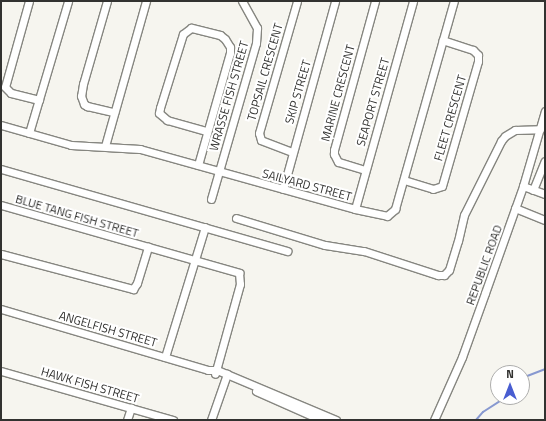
<!DOCTYPE html>
<html>
<head>
<meta charset="utf-8">
<style>
	body { margin:0 }
	#map { position:relative; width:546px; height:421px; overflow:hidden; background:#f6f5ef; font-family:"Titillium Web",sans-serif }
	div>[style] { position:absolute }
	.stream>* { height:2px; margin:-1px; padding:0 1px; transform-origin:1px; border-radius:1px; background:#8798d0 }
	.roads { filter:drop-shadow(1px 0 #868680) drop-shadow(-1px 0 #868680) drop-shadow(0 1px #868680) drop-shadow(0 -1px #868680) }
	.minor>* { height:7px; margin:-3.5px; padding:0 3.5px; transform-origin:3.5px; border-radius:3.5px; background:#fff }
	span { translate:-50% -50%; white-space:nowrap; text-align:center; line-height:1.15; -webkit-text-stroke:4px #fff; paint-order:stroke }
	.street-label { font-size:12px; color:#323230 }
	.frame { position:absolute; inset:0; border:2px solid #323230; pointer-events:none }
	.north { position:absolute; left:490px; top:365px; width:40px; height:40px; box-sizing:border-box; background:#fff; border:1px solid #adadac; border-radius:50%; rotate:0deg; font-size:11px; font-weight:700; line-height:16px; text-align:center; color:#323230 }
	.north::after { content:''; display:block; margin:auto; width:14px; height:18px; background:#485dd1; clip-path:polygon(50% 0,100% 100%,50% 72%,0 100%) }
</style>
</head>
<body>
<div id="map">
	<div class="stream">
		<div style="left:522px;top:378px;width:25px;rotate:-21deg"></div>
		<div style="left:476px;top:420px;width:11px;rotate:-49deg"></div>
		<div style="left:483px;top:412px;width:27px;rotate:-33deg"></div>
	</div>
	<div class="roads">
		<div class="minor">
			<div style="left:29px;top:1px;width:89px;rotate:105.6deg"></div>
			<div style="left:5px;top:87px;width:8px;rotate:45deg"></div>
			<div style="left:11px;top:93px;width:29px;rotate:14deg"></div>
			<div style="left:107px;top:1px;width:86px;rotate:106.1deg"></div>
			<div style="left:83px;top:84px;width:12px;rotate:99deg"></div>
			<div style="left:81px;top:96px;width:9px;rotate:69deg"></div>
			<div style="left:84px;top:104px;width:4px;rotate:34deg"></div>
			<div style="left:87px;top:106px;width:28px;rotate:13deg"></div>
			<div style="left:1px;top:125px;width:73px;rotate:15.9deg"></div>
			<div style="left:71px;top:145px;width:69px;rotate:3.3deg"></div>
			<div style="left:140px;top:149px;width:223px;rotate:15.6deg"></div>
			<div style="left:355px;top:209px;width:33px;rotate:12deg"></div>
			<div style="left:387px;top:216px;width:11px;rotate:-41deg"></div>
			<div style="left:395px;top:209px;width:216px;rotate:-74.2deg"></div>
			<div style="left:29px;top:133px;width:138px;rotate:-73.5deg"></div>
			<div style="left:105px;top:146px;width:151px;rotate:-74.2deg"></div>
			<div style="left:292px;top:152px;width:33px;rotate:-159deg"></div>
			<div style="left:261px;top:140px;width:7px;rotate:-106deg"></div>
			<div style="left:259px;top:133px;width:137px;rotate:-73.9deg"></div>
			<div style="left:198px;top:165px;width:116px;rotate:-74.1deg"></div>
			<div style="left:230px;top:53px;width:6px;rotate:-90deg"></div>
			<div style="left:230px;top:47px;width:9px;rotate:-122deg"></div>
			<div style="left:225px;top:39px;width:6px;rotate:-141deg"></div>
			<div style="left:220px;top:35px;width:30px;rotate:-166deg"></div>
			<div style="left:191px;top:28px;width:10px;rotate:143deg"></div>
			<div style="left:183px;top:34px;width:77px;rotate:107.3deg"></div>
			<div style="left:160px;top:108px;width:5px;rotate:101deg"></div>
			<div style="left:159px;top:113px;width:11px;rotate:41deg"></div>
			<div style="left:167px;top:120px;width:41px;rotate:15.8deg"></div>
			<div style="left:1px;top:169px;width:298px;rotate:16deg"></div>
			<div style="left:365px;top:170px;width:28px;rotate:-163deg"></div>
			<div style="left:338px;top:162px;width:9px;rotate:-117deg"></div>
			<div style="left:334px;top:154px;width:4px;rotate:-90deg"></div>
			<div style="left:334px;top:150px;width:155px;rotate:-74.6deg"></div>
			<div style="left:404px;top:180px;width:30px;rotate:17deg"></div>
			<div style="left:433px;top:189px;width:9px;rotate:-18deg"></div>
			<div style="left:442px;top:186px;width:130px;rotate:-73.9deg"></div>
			<div style="left:478px;top:61px;width:6px;rotate:-90deg"></div>
			<div style="left:478px;top:55px;width:7px;rotate:-135deg"></div>
			<div style="left:473px;top:50px;width:32px;rotate:-162deg"></div>
			<div style="left:523px;top:186px;width:23px;rotate:20deg"></div>
			<div style="left:283px;top:189px;width:195px;rotate:-74.5deg"></div>
			<div style="left:533px;top:190px;width:31px;rotate:-68deg"></div>
			<div style="left:211px;top:199px;width:162px;rotate:-73.9deg"></div>
			<div style="left:256px;top:43px;width:15px;rotate:-86deg"></div>
			<div style="left:257px;top:28px;width:31px;rotate:-119deg"></div>
			<div style="left:1px;top:205px;width:248px;rotate:15.9deg"></div>
			<div style="left:239px;top:273px;width:11px;rotate:85deg"></div>
			<div style="left:240px;top:284px;width:93px;rotate:105.5deg"></div>
			<div style="left:515px;top:208px;width:32px;rotate:22deg"></div>
			<div style="left:355px;top:209px;width:216px;rotate:-74.4deg"></div>
			<div style="left:236px;top:218px;width:93px;rotate:16.9deg"></div>
			<div style="left:325px;top:245px;width:39px;rotate:9deg"></div>
			<div style="left:364px;top:251px;width:78px;rotate:18deg"></div>
			<div style="left:438px;top:275px;width:6px"></div>
			<div style="left:444px;top:275px;width:7px;rotate:-45deg"></div>
			<div style="left:449px;top:270px;width:30px;rotate:-73deg"></div>
			<div style="left:458px;top:241px;width:27px;rotate:-77deg"></div>
			<div style="left:464px;top:215px;width:83px;rotate:-63.4deg"></div>
			<div style="left:501px;top:141px;width:6px;rotate:-51deg"></div>
			<div style="left:505px;top:136px;width:12px;rotate:-31deg"></div>
			<div style="left:515px;top:130px;width:25px;rotate:-2deg"></div>
			<div style="left:1px;top:254px;width:137px;rotate:14.9deg"></div>
			<div style="left:133px;top:289px;width:7px;rotate:-56deg"></div>
			<div style="left:137px;top:283px;width:38px;rotate:-73deg"></div>
			<div style="left:1px;top:309px;width:216px;rotate:16.4deg"></div>
			<div style="left:208px;top:370px;width:9px"></div>
			<div style="left:217px;top:370px;width:129px;rotate:22.8deg"></div>
			<div style="left:165px;top:357px;width:136px;rotate:-72.9deg"></div>
			<div style="left:1px;top:371px;width:179px;rotate:15.9deg"></div>
			<div style="left:256px;top:391px;width:71px;rotate:24deg"></div>
			<div style="left:127px;top:420px;width:13px;rotate:-72deg"></div>
			<div style="left:211px;top:420px;width:49px;rotate:-70.8deg"></div>
			<div style="left:434px;top:420px;width:69px;rotate:-66deg"></div>
			<div style="left:462px;top:357px;width:68px;rotate:-70.2deg"></div>
			<div style="left:485px;top:293px;width:114px;rotate:-70.4deg"></div>
			<div style="left:523px;top:186px;width:78px;rotate:-73.7deg"></div>
		</div>
	</div>
	<div class="street-label">
		<span style="left:265px;top:72px;rotate:-74deg">TOPSAIL CRESCENT</span>
		<span style="left:298px;top:92px;rotate:-74deg">SKIP STREET</span>
		<span style="left:338px;top:93px;rotate:-75deg">MARINE CRESCENT</span>
		<span style="left:229px;top:96px;rotate:-74deg">WRASSE FISH STREET</span>
		<span style="left:373px;top:102px;rotate:-74deg">SEAPORT STREET</span>
		<span style="left:450px;top:118px;rotate:-74deg">FLEET CRESCENT</span>
		<span style="left:307px;top:185px;rotate:15deg">SAILYARD STREET</span>
		<span style="left:77px;top:216px;rotate:16deg">BLUE TANG FISH STREET</span>
		<span style="left:484px;top:265px;rotate:-70deg">REPUBLIC ROAD</span>
		<span style="left:108px;top:329px;rotate:16deg">ANGELFISH STREET</span>
		<span style="left:90px;top:385px;rotate:16deg">HAWK FISH STREET</span>
	</div>
	<div class="frame"></div>
	<div class="north">N</div>
</div>
</body>
</html>
